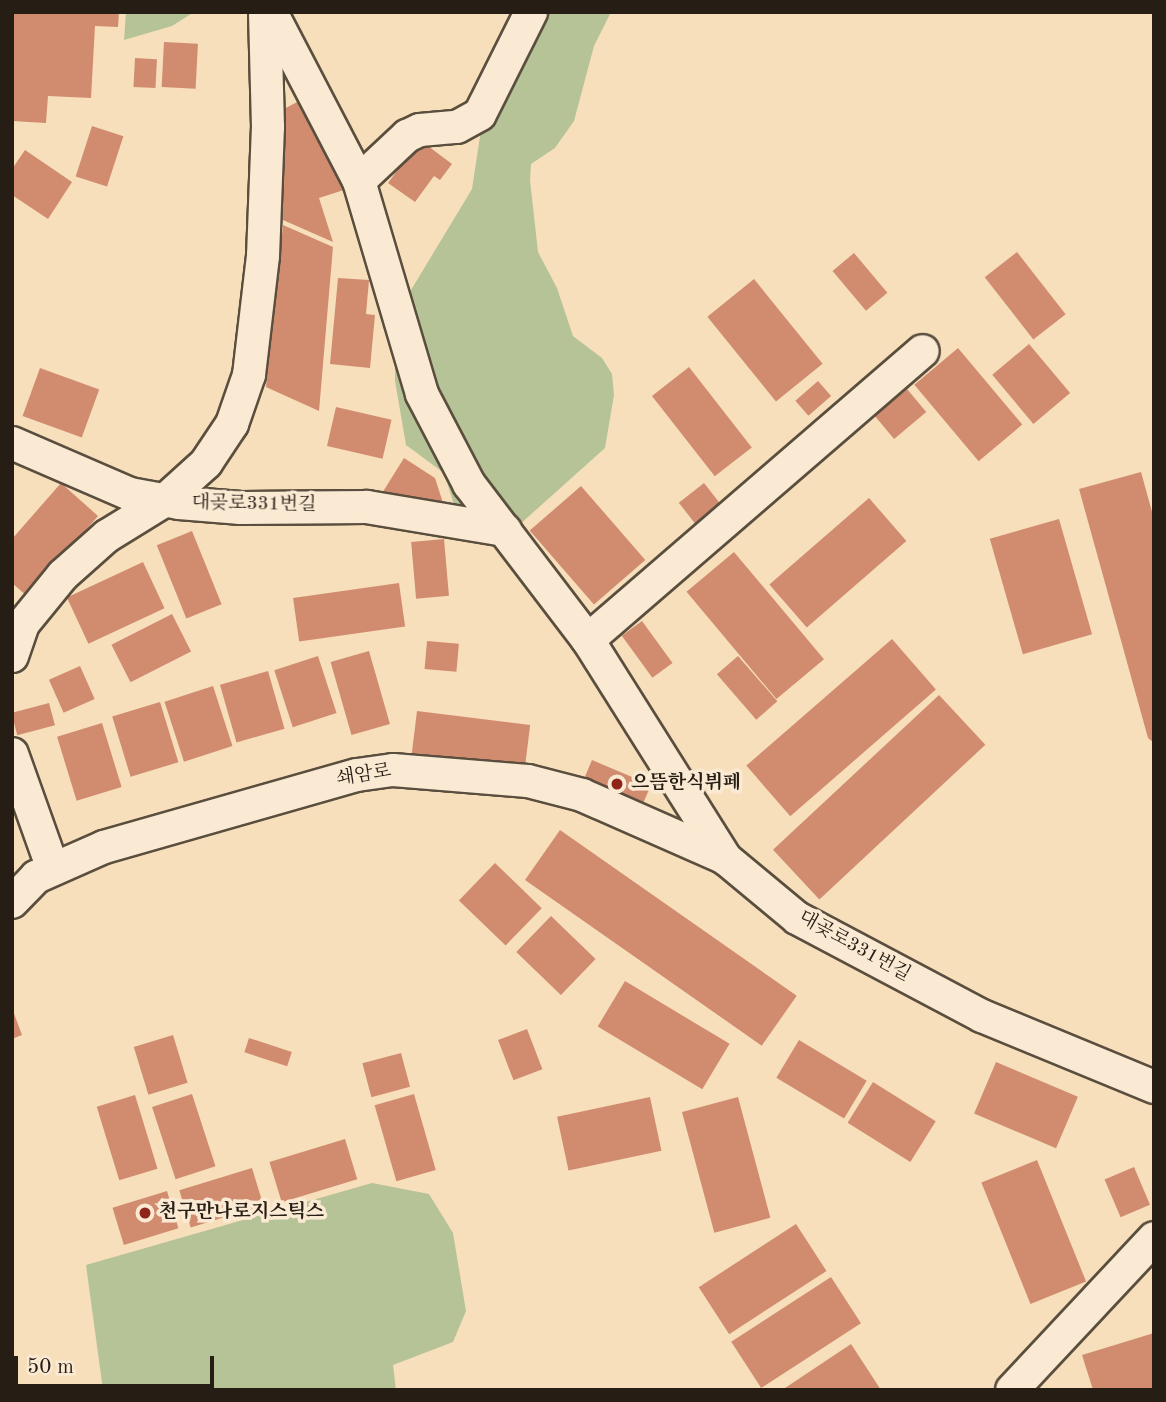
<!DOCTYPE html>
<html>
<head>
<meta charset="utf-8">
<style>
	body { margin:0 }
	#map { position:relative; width:1166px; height:1402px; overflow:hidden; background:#f7dfbc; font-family:"Old Standard TT","Noto Serif KR",serif }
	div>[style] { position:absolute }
	.green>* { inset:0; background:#b6c396 }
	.building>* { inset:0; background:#d18c70; transform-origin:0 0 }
	.roads { filter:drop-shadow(2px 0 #5a4e3e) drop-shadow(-2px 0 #5a4e3e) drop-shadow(0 2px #5a4e3e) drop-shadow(0 -2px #5a4e3e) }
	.minor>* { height:32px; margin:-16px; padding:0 16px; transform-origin:16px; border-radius:16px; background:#faead3 }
	.dots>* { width:19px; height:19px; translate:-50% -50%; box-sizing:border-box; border:4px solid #faead3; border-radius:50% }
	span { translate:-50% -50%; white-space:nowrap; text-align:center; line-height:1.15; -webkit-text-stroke:7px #faead3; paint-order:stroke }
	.street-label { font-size:19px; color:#261d14 }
	.poi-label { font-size:19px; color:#261d14; font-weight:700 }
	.left { translate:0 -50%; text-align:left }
	.frame { position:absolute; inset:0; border:14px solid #261d14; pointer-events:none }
	.scale { position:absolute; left:14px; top:1356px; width:200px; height:32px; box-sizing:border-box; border:4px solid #261d14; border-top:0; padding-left:9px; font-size:21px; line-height:24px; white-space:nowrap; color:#261d14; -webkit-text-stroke:5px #faead3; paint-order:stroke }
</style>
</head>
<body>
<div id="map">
	<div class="green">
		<div style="clip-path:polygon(126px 12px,194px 12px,172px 26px,124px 40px)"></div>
		<div style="clip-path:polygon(541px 12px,611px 12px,594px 46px,574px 121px,555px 148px,531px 164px,530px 180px,538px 252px,557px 288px,573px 336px,602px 358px,612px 374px,614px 395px,605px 448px,518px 526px,455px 508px,444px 473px,406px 445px,395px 381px,395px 347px,408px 295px,472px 189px,482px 123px)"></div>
		<div style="clip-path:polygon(372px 1183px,429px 1194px,453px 1233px,466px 1311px,453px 1342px,393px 1365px,396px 1390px,103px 1390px,86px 1265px)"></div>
	</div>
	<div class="building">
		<div style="clip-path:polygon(12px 12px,119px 12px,118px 27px,95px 26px,91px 98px,48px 96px,46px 123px,12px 121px)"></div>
		<div style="left:164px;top:42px;width:34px;height:45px;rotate:3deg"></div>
		<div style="left:135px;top:58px;width:22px;height:29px;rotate:3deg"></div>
		<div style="clip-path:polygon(301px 100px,350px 188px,319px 198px,333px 242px,283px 220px,278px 112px)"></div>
		<div style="left:92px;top:126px;width:33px;height:53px;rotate:18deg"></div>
		<div style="clip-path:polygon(420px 140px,452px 164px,440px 180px,434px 176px,415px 202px,388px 183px)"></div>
		<div style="clip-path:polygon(25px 150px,72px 182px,48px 219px,12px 195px,12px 169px)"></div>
		<div style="clip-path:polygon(283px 225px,333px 247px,319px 411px,266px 387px)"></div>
		<div style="left:1017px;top:252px;width:79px;height:41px;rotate:52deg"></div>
		<div style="left:854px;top:253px;width:52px;height:28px;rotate:50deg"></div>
		<div style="clip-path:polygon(338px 278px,369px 280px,366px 314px,375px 315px,370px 368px,330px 364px)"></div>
		<div style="left:754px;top:279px;width:109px;height:60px;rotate:51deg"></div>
		<div style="left:1029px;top:344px;width:64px;height:48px;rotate:50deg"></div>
		<div style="left:958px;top:348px;width:100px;height:57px;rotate:50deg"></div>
		<div style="left:689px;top:367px;width:102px;height:47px;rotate:52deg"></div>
		<div style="left:40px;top:368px;width:63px;height:51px;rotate:20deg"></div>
		<div style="left:818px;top:381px;width:20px;height:30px;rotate:49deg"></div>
		<div style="left:907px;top:389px;width:30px;height:42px;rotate:50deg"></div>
		<div style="left:336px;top:407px;width:57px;height:40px;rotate:13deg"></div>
		<div style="clip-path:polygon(404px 458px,435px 478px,444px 506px,379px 498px)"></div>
		<div style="clip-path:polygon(1141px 472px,1154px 519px,1154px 743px,1148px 738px,1079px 489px)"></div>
		<div style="clip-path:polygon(61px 483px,98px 516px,28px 597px,12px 583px,12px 539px)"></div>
		<div style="left:704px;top:483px;width:28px;height:32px;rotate:52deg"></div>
		<div style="left:581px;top:486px;width:98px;height:68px;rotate:49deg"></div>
		<div style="left:869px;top:498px;width:57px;height:132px;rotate:49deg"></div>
		<div style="left:1059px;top:519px;width:120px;height:72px;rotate:74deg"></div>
		<div style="left:192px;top:531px;width:79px;height:38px;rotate:68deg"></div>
		<div style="left:444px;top:539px;width:57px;height:33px;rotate:85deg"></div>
		<div style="left:734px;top:552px;width:140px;height:62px;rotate:50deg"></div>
		<div style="left:143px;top:562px;width:51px;height:84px;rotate:65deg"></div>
		<div style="left:399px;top:583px;width:44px;height:107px;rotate:82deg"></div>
		<div style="left:172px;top:614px;width:42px;height:68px;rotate:63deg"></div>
		<div style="left:642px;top:621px;width:52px;height:25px;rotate:54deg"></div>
		<div style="left:892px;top:639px;width:67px;height:193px;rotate:49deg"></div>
		<div style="left:427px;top:641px;width:32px;height:28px;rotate:5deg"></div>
		<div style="left:369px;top:651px;width:76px;height:40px;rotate:74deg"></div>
		<div style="left:318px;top:656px;width:60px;height:46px;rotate:72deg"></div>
		<div style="left:738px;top:656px;width:60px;height:28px;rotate:49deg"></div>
		<div style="left:80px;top:666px;width:36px;height:34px;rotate:66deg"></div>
		<div style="left:268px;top:671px;width:60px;height:50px;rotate:74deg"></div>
		<div style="left:213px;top:686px;width:63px;height:51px;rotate:72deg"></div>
		<div style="left:939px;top:695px;width:68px;height:227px;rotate:47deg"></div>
		<div style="left:160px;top:702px;width:63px;height:50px;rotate:73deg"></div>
		<div style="left:49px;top:703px;width:23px;height:39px;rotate:75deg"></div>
		<div style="left:417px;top:711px;width:114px;height:50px;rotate:7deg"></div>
		<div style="left:102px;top:723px;width:67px;height:47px;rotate:73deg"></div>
		<div style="left:592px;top:760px;width:64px;height:25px;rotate:23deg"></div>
		<div style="left:560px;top:830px;width:289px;height:61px;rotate:35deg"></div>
		<div style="left:495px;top:863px;width:65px;height:52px;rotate:44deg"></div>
		<div style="left:551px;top:916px;width:62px;height:50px;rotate:44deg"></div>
		<div style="left:625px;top:981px;width:122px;height:53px;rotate:31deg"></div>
		<div style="clip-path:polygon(12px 1008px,22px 1035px,12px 1039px)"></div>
		<div style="left:527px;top:1029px;width:43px;height:31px;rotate:69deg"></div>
		<div style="left:173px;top:1035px;width:50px;height:41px;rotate:73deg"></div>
		<div style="left:249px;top:1038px;width:45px;height:15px;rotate:18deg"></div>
		<div style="left:799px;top:1040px;width:79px;height:44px;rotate:31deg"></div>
		<div style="left:401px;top:1053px;width:35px;height:40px;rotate:75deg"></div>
		<div style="left:996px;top:1062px;width:89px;height:56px;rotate:23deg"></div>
		<div style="left:873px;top:1082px;width:74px;height:48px;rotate:32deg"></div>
		<div style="left:192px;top:1094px;width:76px;height:42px;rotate:72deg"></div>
		<div style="left:414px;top:1094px;width:79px;height:41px;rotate:74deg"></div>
		<div style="left:135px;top:1095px;width:77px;height:40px;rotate:73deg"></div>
		<div style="left:650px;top:1097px;width:55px;height:95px;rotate:78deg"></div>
		<div style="left:738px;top:1097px;width:125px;height:58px;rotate:75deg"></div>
		<div style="left:345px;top:1139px;width:42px;height:79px;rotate:73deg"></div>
		<div style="left:1037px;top:1160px;width:131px;height:60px;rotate:68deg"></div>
		<div style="left:1134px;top:1167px;width:41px;height:32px;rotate:67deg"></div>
		<div style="left:252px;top:1168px;width:39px;height:76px;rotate:73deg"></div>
		<div style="left:167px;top:1191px;width:39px;height:57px;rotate:73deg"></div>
		<div style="left:796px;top:1224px;width:56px;height:116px;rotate:57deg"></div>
		<div style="left:831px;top:1277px;width:55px;height:119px;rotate:57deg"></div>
		<div style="clip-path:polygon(1154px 1333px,1154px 1390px,1093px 1390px,1082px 1355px)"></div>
		<div style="clip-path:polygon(851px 1344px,881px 1390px,782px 1390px)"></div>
	</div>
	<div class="roads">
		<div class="minor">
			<div style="left:271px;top:12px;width:191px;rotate:62.5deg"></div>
			<div style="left:359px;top:181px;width:222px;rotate:73.5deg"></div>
			<div style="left:422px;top:394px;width:102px;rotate:62.4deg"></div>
			<div style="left:469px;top:484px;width:196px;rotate:52.7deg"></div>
			<div style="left:588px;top:640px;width:259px;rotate:57.8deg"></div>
			<div style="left:726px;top:859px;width:92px;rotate:39.7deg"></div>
			<div style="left:797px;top:918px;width:209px;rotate:27.9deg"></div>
			<div style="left:982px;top:1016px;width:186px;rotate:22.4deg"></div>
			<div style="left:359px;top:181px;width:66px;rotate:-43.2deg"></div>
			<div style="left:407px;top:136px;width:14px;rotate:-25deg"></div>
			<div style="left:420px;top:130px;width:37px;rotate:-5deg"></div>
			<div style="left:457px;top:127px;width:26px;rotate:-29deg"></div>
			<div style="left:480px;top:114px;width:114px;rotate:-63.4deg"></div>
			<div style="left:12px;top:443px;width:129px;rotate:23.4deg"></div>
			<div style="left:130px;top:494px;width:50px;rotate:10.4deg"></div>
			<div style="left:179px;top:503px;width:62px;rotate:4.6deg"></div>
			<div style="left:241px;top:508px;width:126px;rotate:-0.5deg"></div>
			<div style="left:367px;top:507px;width:140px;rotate:9.5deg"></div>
			<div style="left:588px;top:640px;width:442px;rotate:-40.8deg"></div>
			<div style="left:12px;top:656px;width:34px;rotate:-71deg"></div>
			<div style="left:23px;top:624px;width:63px;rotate:-50.8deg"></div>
			<div style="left:63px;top:575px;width:59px;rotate:-41.6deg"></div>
			<div style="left:107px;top:536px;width:67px;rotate:-31.6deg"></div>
			<div style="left:164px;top:501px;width:57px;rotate:-42.1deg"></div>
			<div style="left:206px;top:463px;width:47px;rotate:-56.3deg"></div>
			<div style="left:232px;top:424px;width:52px;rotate:-70.9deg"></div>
			<div style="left:249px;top:375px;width:120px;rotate:-83.3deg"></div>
			<div style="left:263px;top:256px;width:129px;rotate:-87.8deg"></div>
			<div style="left:268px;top:127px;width:115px;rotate:-91.5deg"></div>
			<div style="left:12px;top:754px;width:122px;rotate:70.4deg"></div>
			<div style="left:12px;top:902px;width:35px;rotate:-46deg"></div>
			<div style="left:36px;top:877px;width:74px;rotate:-23.8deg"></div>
			<div style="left:104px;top:847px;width:263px;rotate:-15.9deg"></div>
			<div style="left:357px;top:775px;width:36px;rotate:-8deg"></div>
			<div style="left:393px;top:770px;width:135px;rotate:4.7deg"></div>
			<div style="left:528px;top:781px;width:56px;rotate:14.5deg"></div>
			<div style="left:582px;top:795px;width:156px;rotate:23.8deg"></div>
			<div style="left:1012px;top:1390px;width:208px;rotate:-46.9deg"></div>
		</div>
	</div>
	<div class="dots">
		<div style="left:617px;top:784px;background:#8f2418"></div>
		<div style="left:145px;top:1213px;background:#8f2418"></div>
	</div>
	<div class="street-label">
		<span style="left:254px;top:505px;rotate:1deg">대곶로331번길</span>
		<span style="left:364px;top:776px;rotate:-9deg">쇄암로</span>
		<span style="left:854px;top:947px;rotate:29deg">대곶로331번길</span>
	</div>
	<div class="poi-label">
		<span class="left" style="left:631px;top:784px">으뜸한식뷔페</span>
		<span class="left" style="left:159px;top:1213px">천구만나로지스틱스</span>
	</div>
	<div class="frame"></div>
	<div class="scale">50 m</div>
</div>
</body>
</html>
